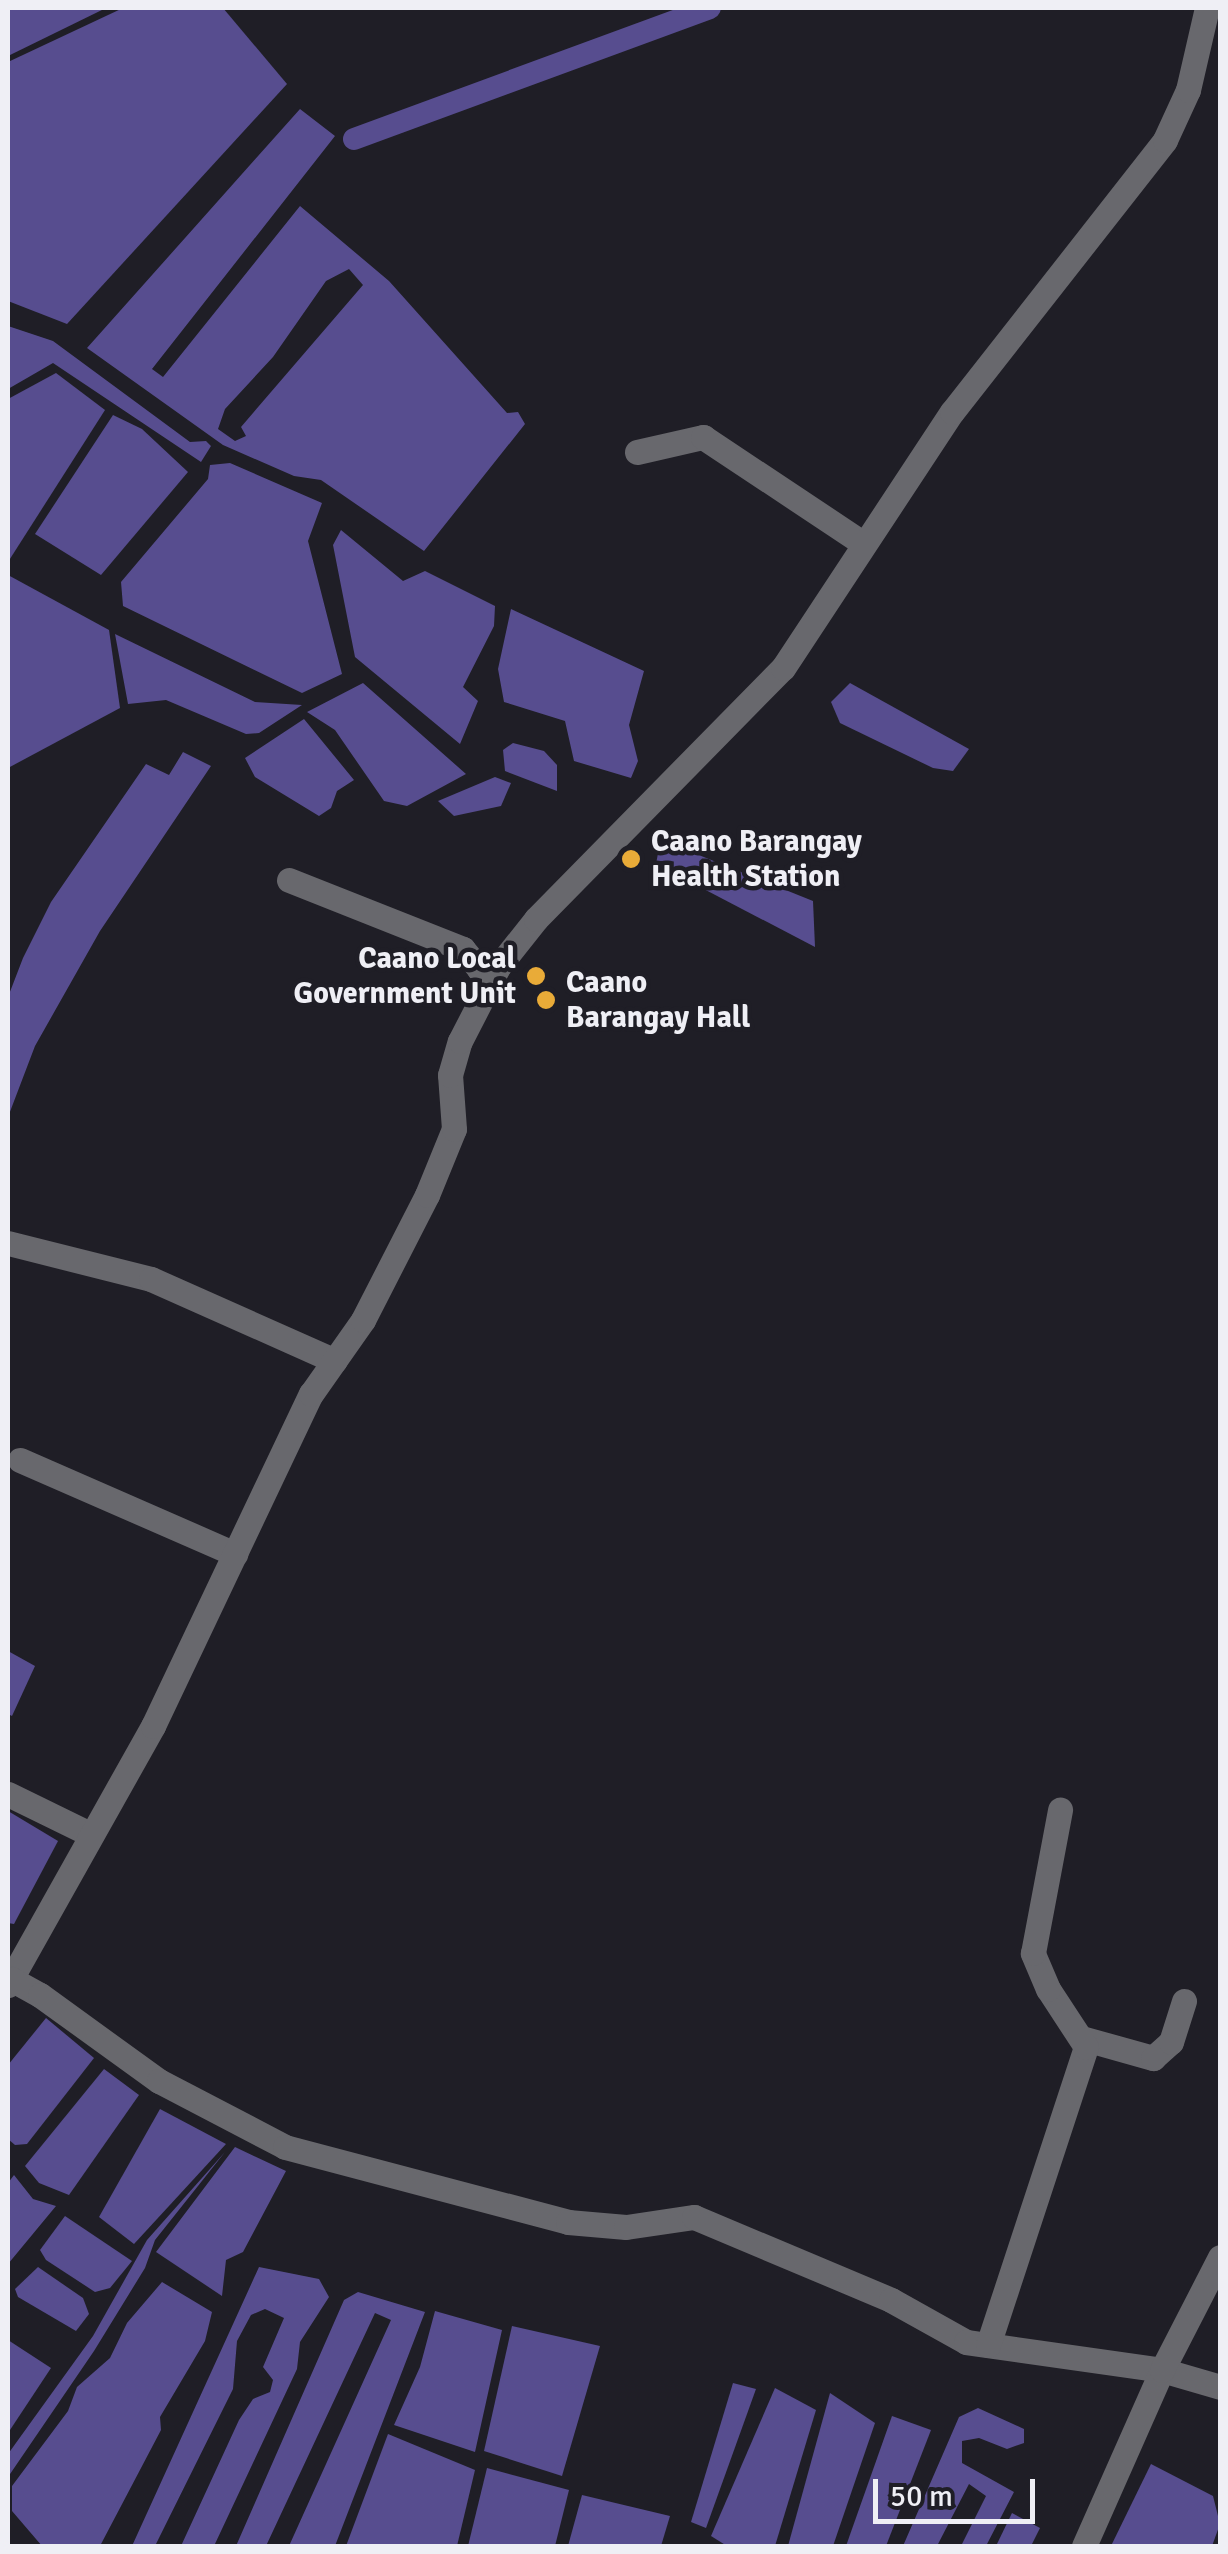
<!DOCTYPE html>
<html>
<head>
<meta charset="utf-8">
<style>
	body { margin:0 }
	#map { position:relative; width:1228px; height:2554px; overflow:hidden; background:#1f1e26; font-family:Signika,sans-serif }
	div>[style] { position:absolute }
	.water>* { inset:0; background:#574d8f }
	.canal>* { height:22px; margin:-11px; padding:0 11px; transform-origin:11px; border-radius:11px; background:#574d8f }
	.minor>* { height:25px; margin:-12.5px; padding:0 12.5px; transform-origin:12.5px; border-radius:12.5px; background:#68686d }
	.dots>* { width:28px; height:28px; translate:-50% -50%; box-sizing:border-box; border:5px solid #1f1e26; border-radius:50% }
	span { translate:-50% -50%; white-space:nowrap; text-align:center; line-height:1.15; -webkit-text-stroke:9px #1f1e26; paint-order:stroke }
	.poi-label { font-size:30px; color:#efeff5; font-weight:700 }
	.left { translate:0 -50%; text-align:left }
	.right { translate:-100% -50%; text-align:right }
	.frame { position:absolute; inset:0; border:10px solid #efeff5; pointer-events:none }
	.scale { position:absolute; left:873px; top:2479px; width:162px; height:45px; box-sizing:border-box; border:5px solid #efeff5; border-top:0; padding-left:12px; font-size:30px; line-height:35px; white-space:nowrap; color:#efeff5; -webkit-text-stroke:8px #1f1e26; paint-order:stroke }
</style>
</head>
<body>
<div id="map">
	<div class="water">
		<div style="clip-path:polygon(8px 8px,106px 8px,8px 56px)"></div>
		<div style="clip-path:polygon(123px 8px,223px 8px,287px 84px,67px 324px,8px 301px,8px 62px)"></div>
		<div style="clip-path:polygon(evenodd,300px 109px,335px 136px,152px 369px,163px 377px,300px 206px,389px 281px,507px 413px,518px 412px,525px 424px,424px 551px,321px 480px,294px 476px,223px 445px,87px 348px,300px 109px,349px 269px,363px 285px,241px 427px,246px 436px,235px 441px,218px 429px,225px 409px,273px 357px,326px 281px,349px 269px)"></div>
		<div style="clip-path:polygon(8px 326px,53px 341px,190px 442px,206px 441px,211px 446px,201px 462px,53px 363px,8px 389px)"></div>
		<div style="clip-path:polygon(56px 373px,105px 410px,8px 562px,8px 399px)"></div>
		<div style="clip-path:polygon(113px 415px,142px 429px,188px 472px,101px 575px,35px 534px)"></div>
		<div style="clip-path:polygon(230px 463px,322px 503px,308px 541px,342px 674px,302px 693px,123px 606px,121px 582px,208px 479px,210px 465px)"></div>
		<div style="clip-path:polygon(341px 530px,403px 581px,425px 571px,495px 606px,494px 626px,463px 687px,478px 701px,460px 744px,355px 657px,333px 545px)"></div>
		<div style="clip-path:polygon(8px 575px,109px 630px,120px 708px,8px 768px)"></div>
		<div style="clip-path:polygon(511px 609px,644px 671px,629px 725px,638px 761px,631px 778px,574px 761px,565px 721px,504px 702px,498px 669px)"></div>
		<div style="clip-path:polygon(115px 634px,255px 702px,302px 705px,259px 733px,246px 734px,166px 700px,128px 704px)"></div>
		<div style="clip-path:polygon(363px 683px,466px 774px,407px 806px,384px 801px,335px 730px,307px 712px)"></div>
		<div style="clip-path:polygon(850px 683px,969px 749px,953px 771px,933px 768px,840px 723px,831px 702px)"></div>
		<div style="clip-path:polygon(304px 719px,354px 780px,337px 791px,331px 808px,319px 816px,255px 777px,245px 758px)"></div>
		<div style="clip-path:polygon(513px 743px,544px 751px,557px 765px,557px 791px,505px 771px,503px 750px)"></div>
		<div style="clip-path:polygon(183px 752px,211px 766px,100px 931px,35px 1046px,8px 1117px,8px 997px,23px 958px,51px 902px,146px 764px,169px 775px)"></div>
		<div style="clip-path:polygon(495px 777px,511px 783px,501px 806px,454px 816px,438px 801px)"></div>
		<div style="clip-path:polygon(679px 847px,813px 901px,815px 947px,656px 864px,659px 848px)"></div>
		<div style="clip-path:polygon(8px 1651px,35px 1666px,12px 1716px,8px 1714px)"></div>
		<div style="clip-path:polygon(8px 1811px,58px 1841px,14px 1924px,8px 1923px)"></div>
		<div style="clip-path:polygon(46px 2018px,94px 2058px,27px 2144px,15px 2145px,8px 2139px,8px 2065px)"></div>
		<div style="clip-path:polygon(104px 2069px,139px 2095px,69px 2195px,39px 2183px,25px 2166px)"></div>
		<div style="clip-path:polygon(160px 2109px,226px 2144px,134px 2244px,99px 2217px)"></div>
		<div style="clip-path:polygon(235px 2147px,286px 2171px,243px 2252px,226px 2260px,222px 2296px,156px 2252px)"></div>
		<div style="clip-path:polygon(225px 2152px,155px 2240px,145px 2268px,94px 2351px,8px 2477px,8px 2454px,93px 2336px,147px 2240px)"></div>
		<div style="clip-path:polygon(14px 2175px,33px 2199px,56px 2206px,8px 2264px,8px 2183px)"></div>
		<div style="clip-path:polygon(65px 2216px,132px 2261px,110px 2288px,95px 2292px,46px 2260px,40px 2250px)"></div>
		<div style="clip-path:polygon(38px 2267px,83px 2298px,89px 2314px,76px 2331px,18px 2297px,15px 2289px)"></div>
		<div style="clip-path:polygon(259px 2267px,319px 2279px,329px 2297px,300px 2342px,297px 2369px,214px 2546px,181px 2546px,239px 2420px,253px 2399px,270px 2392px,273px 2380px,263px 2367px,284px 2318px,265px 2309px,251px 2315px,237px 2341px,233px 2389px,155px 2546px,132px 2546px)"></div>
		<div style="clip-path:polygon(162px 2282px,212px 2312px,205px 2341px,160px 2417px,161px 2430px,100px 2546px,42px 2546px,12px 2511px,12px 2486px,68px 2411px,77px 2387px,110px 2358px,127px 2323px)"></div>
		<div style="clip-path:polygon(358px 2292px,425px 2312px,335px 2546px,289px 2546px,391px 2320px,375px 2313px,266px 2546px,236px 2546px,344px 2300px)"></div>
		<div style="clip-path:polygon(435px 2311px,502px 2330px,475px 2452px,394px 2425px,420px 2367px)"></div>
		<div style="clip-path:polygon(512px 2326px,600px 2346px,562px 2476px,484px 2451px)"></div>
		<div style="clip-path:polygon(8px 2340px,51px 2368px,8px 2433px)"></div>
		<div style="clip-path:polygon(733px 2383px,756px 2389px,706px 2528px,691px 2522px)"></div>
		<div style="clip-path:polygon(775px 2388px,816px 2410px,775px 2546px,727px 2546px,711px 2536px)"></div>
		<div style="clip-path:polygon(830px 2393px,875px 2423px,833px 2546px,788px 2546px)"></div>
		<div style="clip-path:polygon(978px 2408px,1024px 2429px,1024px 2443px,1007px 2449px,979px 2438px,962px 2441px,962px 2463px,1014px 2492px,986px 2546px,961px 2546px,986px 2496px,969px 2484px,937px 2546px,903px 2546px,959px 2417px)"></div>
		<div style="clip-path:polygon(892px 2416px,931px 2430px,886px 2546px,846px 2546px)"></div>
		<div style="clip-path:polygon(388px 2434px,475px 2470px,457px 2546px,346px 2546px)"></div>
		<div style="clip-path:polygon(1151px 2464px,1213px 2496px,1220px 2524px,1212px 2546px,1111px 2546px)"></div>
		<div style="clip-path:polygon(487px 2468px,569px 2490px,555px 2546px,468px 2546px)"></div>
		<div style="clip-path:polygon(582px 2495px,670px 2516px,661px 2546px,568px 2546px)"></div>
		<div style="clip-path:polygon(1012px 2513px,1040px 2528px,1031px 2546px,996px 2546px)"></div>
	</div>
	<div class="canal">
		<div style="left:354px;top:139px;width:379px;rotate:-20.2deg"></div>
	</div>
	<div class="minor">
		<div style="left:637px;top:452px;width:68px;rotate:-12.8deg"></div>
		<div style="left:703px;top:437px;width:193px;rotate:33.6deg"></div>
		<div style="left:289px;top:880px;width:187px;rotate:21.6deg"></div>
		<div style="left:463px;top:949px;width:26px;rotate:51deg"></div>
		<div style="left:479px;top:969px;width:19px;rotate:-6deg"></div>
		<div style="left:8px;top:1243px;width:147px;rotate:14.1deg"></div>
		<div style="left:151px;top:1279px;width:201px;rotate:24deg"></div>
		<div style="left:20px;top:1460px;width:235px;rotate:23.6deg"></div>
		<div style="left:8px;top:1794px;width:91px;rotate:26deg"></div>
		<div style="left:11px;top:1979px;width:290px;rotate:-60.7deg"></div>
		<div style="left:153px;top:1726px;width:368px;rotate:-64.6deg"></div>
		<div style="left:311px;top:1394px;width:90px;rotate:-54.9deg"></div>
		<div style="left:363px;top:1320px;width:140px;rotate:-62.9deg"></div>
		<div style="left:427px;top:1195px;width:71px;rotate:-67.8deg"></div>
		<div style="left:454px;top:1129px;width:54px;rotate:-94.2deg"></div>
		<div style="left:450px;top:1075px;width:35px;rotate:-74deg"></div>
		<div style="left:460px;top:1041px;width:83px;rotate:-62.8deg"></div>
		<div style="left:498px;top:967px;width:61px;rotate:-51.6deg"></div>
		<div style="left:536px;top:919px;width:352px;rotate:-45.5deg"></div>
		<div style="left:783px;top:668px;width:307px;rotate:-56.6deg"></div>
		<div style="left:952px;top:412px;width:345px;rotate:-51.9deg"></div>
		<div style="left:1165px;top:140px;width:55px;rotate:-65.3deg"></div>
		<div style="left:1188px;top:90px;width:84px;rotate:-77deg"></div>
		<div style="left:8px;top:1985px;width:7px;rotate:-63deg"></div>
		<div style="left:11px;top:1979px;width:33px;rotate:29deg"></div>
		<div style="left:40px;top:1995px;width:147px;rotate:35.9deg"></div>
		<div style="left:159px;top:2081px;width:142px;rotate:27.6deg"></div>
		<div style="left:285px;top:2147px;width:293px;rotate:14.8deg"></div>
		<div style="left:568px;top:2222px;width:58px;rotate:4.9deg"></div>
		<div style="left:626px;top:2227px;width:69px;rotate:-8.4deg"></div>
		<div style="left:694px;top:2217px;width:214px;rotate:22.8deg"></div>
		<div style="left:891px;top:2300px;width:86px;rotate:29.2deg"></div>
		<div style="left:966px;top:2342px;width:198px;rotate:8.1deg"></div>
		<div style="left:1162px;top:2370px;width:60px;rotate:16.3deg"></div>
		<div style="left:1085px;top:2039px;width:71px;rotate:15.6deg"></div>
		<div style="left:1153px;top:2058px;width:24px;rotate:-42deg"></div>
		<div style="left:1171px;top:2042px;width:43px;rotate:-72.4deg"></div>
		<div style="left:988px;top:2345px;width:314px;rotate:-71.8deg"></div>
		<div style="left:1086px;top:2047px;width:69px;rotate:-123.2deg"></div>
		<div style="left:1048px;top:1989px;width:39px;rotate:-113deg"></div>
		<div style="left:1033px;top:1953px;width:146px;rotate:-79.3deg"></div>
		<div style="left:1084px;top:2546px;width:193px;rotate:-66.1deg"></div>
		<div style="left:1162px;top:2370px;width:127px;rotate:-62.8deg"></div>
	</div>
	<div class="dots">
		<div style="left:631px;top:859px;background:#e9ab38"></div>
		<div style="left:536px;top:976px;background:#e9ab38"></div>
		<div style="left:546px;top:1000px;background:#e9ab38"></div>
	</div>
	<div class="poi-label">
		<span class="left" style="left:651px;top:859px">Caano Barangay<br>Health Station</span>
		<span class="right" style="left:516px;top:976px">Caano Local<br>Government Unit</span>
		<span class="left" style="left:566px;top:1000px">Caano<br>Barangay Hall</span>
	</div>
	<div class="frame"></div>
	<div class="scale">50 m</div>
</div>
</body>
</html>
